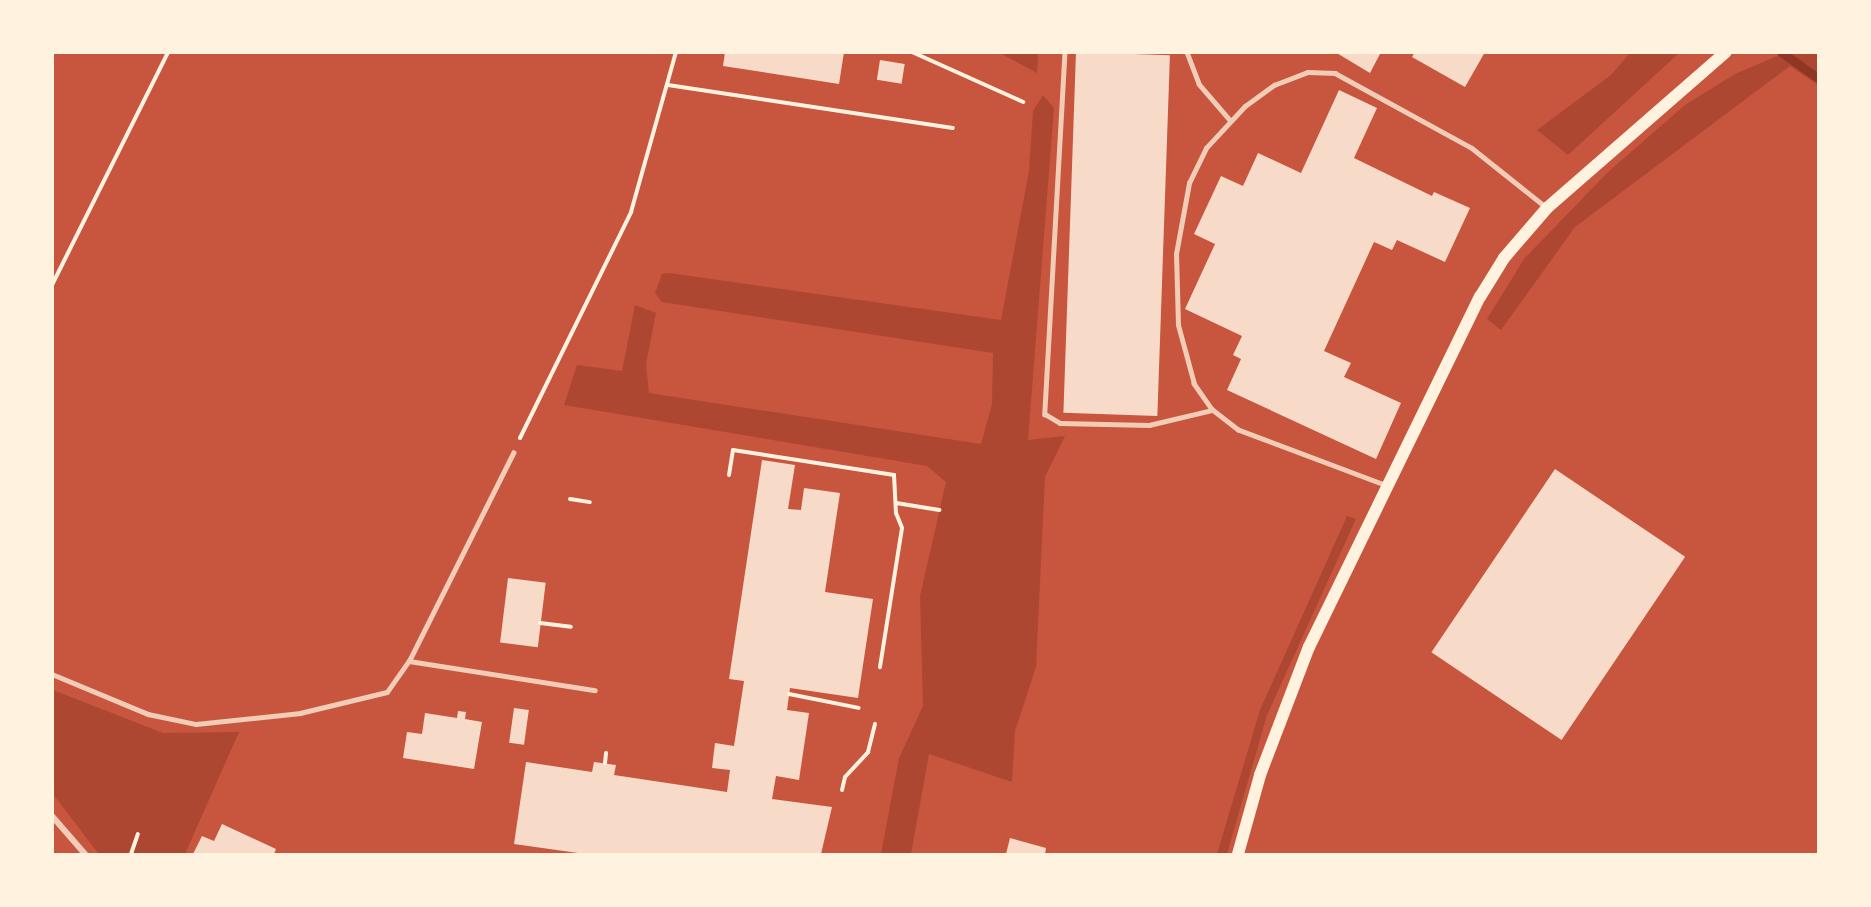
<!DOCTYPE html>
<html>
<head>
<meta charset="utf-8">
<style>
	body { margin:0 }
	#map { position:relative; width:1871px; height:907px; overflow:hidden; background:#c8553d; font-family:Roboto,sans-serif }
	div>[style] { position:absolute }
	.green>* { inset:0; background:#ae4732 }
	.stream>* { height:9px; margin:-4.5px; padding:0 4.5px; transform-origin:4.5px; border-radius:4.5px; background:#8f3625 }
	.building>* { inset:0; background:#f7dbc8; transform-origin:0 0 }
	.path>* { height:4px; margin:-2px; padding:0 2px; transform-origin:2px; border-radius:2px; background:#fff3e0 }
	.service>* { height:4.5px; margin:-2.25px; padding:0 2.25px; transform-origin:2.25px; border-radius:2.25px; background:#f1ccb7 }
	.minor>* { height:6px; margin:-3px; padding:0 3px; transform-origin:3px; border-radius:3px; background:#f1ccb7 }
	.secondary>* { height:12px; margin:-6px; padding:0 6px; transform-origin:6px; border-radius:6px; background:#fff3e0 }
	span { translate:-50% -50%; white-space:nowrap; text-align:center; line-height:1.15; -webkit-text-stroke:6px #fff3e0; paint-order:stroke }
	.frame { position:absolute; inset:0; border:54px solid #fff3e0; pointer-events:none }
</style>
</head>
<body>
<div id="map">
	<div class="green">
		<div style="clip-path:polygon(1631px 52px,1679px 53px,1568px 155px,1537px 130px,1611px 75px)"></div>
		<div style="clip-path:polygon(1000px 53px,1038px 53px,1037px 73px)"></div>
		<div style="clip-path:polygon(1784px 53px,1818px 53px,1818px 85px,1790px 66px,1575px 227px,1501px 330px,1487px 319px,1524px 259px,1608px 172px,1685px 105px,1735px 74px)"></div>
		<div style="clip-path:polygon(1043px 95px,1054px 108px,1028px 440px,1065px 436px,1045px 477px,1036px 667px,1015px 731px,1012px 782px,929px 754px,911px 854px,881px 854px,899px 758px,923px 706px,920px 596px,946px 482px,927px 466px,564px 405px,577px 365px,622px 371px,635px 305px,656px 313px,646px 364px,649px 393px,981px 444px,992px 404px,993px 353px,662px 302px,655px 293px,662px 274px,669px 273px,1001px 320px,1029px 171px,1033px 111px)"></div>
		<div style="clip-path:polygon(1347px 516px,1356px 519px,1267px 715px,1227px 854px,1217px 854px,1260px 710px)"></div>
		<div style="clip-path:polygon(53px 690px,163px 733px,239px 732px,185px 854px,99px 854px,91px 844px,53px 794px)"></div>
	</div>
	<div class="stream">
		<div style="left:1781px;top:52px;width:45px;rotate:35.1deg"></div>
	</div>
	<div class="building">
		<div style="clip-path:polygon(725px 52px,844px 52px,839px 84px,723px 66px)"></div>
		<div style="left:1076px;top:52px;width:94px;height:361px;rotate:2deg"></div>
		<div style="clip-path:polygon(1335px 52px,1381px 52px,1370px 73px)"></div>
		<div style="clip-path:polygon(1415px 52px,1485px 52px,1465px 87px,1412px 57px)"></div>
		<div style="left:880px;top:60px;width:25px;height:20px;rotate:9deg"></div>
		<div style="clip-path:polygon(1339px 90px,1377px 108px,1354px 158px,1432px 196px,1434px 192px,1470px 208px,1445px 262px,1397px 240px,1392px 250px,1374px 242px,1324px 351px,1351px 363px,1344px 377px,1401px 403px,1376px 459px,1227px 390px,1241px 359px,1233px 355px,1242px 336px,1185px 309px,1215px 244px,1194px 234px,1221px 176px,1243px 186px,1258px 153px,1301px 173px)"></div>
		<div style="clip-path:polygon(762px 460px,795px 465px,788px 509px,801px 510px,804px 488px,840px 493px,825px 592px,873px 599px,858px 698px,790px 688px,787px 710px,809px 713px,799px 780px,776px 776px,772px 799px,832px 807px,821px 854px,585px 854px,514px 844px,526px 762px,592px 772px,594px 762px,616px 765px,614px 775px,727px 792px,730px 770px,712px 768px,715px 743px,734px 746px,744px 681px,729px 679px)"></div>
		<div style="left:1555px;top:469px;width:157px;height:221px;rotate:34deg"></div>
		<div style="left:508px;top:578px;width:38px;height:65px;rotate:7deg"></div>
		<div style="left:514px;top:708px;width:15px;height:35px;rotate:8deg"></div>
		<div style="clip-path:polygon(458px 711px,466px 712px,465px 719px,482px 722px,474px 769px,403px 758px,407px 732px,422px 734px,425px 713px,457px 718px)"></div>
		<div style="clip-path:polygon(222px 824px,276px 849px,274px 854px,193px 854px,202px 836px,214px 841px)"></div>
		<div style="clip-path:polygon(1010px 838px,1046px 848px,1045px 854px,1006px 854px)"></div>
	</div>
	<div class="path">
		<div style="left:912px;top:52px;width:122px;rotate:24.2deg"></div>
		<div style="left:668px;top:85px;width:288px;rotate:8.6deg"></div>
		<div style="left:52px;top:285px;width:260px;rotate:-63.5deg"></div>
		<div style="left:520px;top:438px;width:252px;rotate:-63.8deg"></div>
		<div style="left:631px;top:212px;width:166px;rotate:-74.3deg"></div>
		<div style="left:729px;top:475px;width:25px;rotate:-81deg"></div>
		<div style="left:733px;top:450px;width:163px;rotate:8.8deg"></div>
		<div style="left:894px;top:475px;width:38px;rotate:87deg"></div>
		<div style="left:896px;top:513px;width:16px;rotate:68deg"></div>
		<div style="left:902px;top:528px;width:141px;rotate:99deg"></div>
		<div style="left:570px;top:499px;width:20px;rotate:9deg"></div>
		<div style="left:896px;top:503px;width:44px;rotate:9.2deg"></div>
		<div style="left:540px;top:623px;width:31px;rotate:7deg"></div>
		<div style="left:789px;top:694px;width:71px;rotate:11.3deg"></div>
		<div style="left:605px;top:763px;width:10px;rotate:-84deg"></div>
		<div style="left:842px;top:790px;width:13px;rotate:-77deg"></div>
		<div style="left:845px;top:777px;width:34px;rotate:-47deg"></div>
		<div style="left:868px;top:752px;width:29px;rotate:-76deg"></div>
		<div style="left:131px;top:854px;width:21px;rotate:-71deg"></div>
	</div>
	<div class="service">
		<div style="left:1065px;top:52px;width:363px;rotate:93.2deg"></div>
		<div style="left:1045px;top:414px;width:17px;rotate:31deg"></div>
		<div style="left:1060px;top:423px;width:89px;rotate:1.3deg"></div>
		<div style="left:1149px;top:425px;width:65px;rotate:-13.4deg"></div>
		<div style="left:1187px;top:52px;width:34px;rotate:69deg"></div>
		<div style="left:1199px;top:84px;width:48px;rotate:49.3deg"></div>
		<div style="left:1387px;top:486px;width:159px;rotate:-159.4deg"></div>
		<div style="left:1238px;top:430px;width:33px;rotate:-142deg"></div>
		<div style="left:1212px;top:410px;width:32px;rotate:-125deg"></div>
		<div style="left:1194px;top:384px;width:61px;rotate:-105.2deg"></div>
		<div style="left:1178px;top:325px;width:71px;rotate:-91.6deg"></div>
		<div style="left:1176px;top:254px;width:72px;rotate:-79.6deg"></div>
		<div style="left:1189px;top:183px;width:39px;rotate:-64deg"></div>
		<div style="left:1206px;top:148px;width:57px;rotate:-47.1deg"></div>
		<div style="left:1245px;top:106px;width:36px;rotate:-36deg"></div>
		<div style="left:1274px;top:85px;width:36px;rotate:-21deg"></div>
		<div style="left:1308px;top:72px;width:27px;rotate:2deg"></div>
		<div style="left:1335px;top:73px;width:156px;rotate:28.7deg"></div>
		<div style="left:1472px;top:148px;width:95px;rotate:38.6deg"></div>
		<div style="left:409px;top:661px;width:188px;rotate:8.9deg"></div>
		<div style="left:52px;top:674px;width:104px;rotate:22.6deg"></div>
		<div style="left:148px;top:714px;width:49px;rotate:11.8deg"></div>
		<div style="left:196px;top:724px;width:105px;rotate:-6deg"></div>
		<div style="left:300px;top:713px;width:89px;rotate:-13.6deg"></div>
		<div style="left:387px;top:692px;width:38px;rotate:-55deg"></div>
		<div style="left:409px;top:661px;width:233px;rotate:-63.4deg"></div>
	</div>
	<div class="minor">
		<div style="left:52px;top:816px;width:50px;rotate:49deg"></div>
	</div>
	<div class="secondary">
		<div style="left:1238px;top:854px;width:82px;rotate:-74.4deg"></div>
		<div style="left:1260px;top:775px;width:137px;rotate:-69.1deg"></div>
		<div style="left:1309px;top:647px;width:390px;rotate:-64deg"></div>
		<div style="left:1480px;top:297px;width:46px;rotate:-58.4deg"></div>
		<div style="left:1504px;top:258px;width:66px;rotate:-49.3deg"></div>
		<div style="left:1547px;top:208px;width:237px;rotate:-41.1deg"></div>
	</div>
	<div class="frame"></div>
</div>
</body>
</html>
